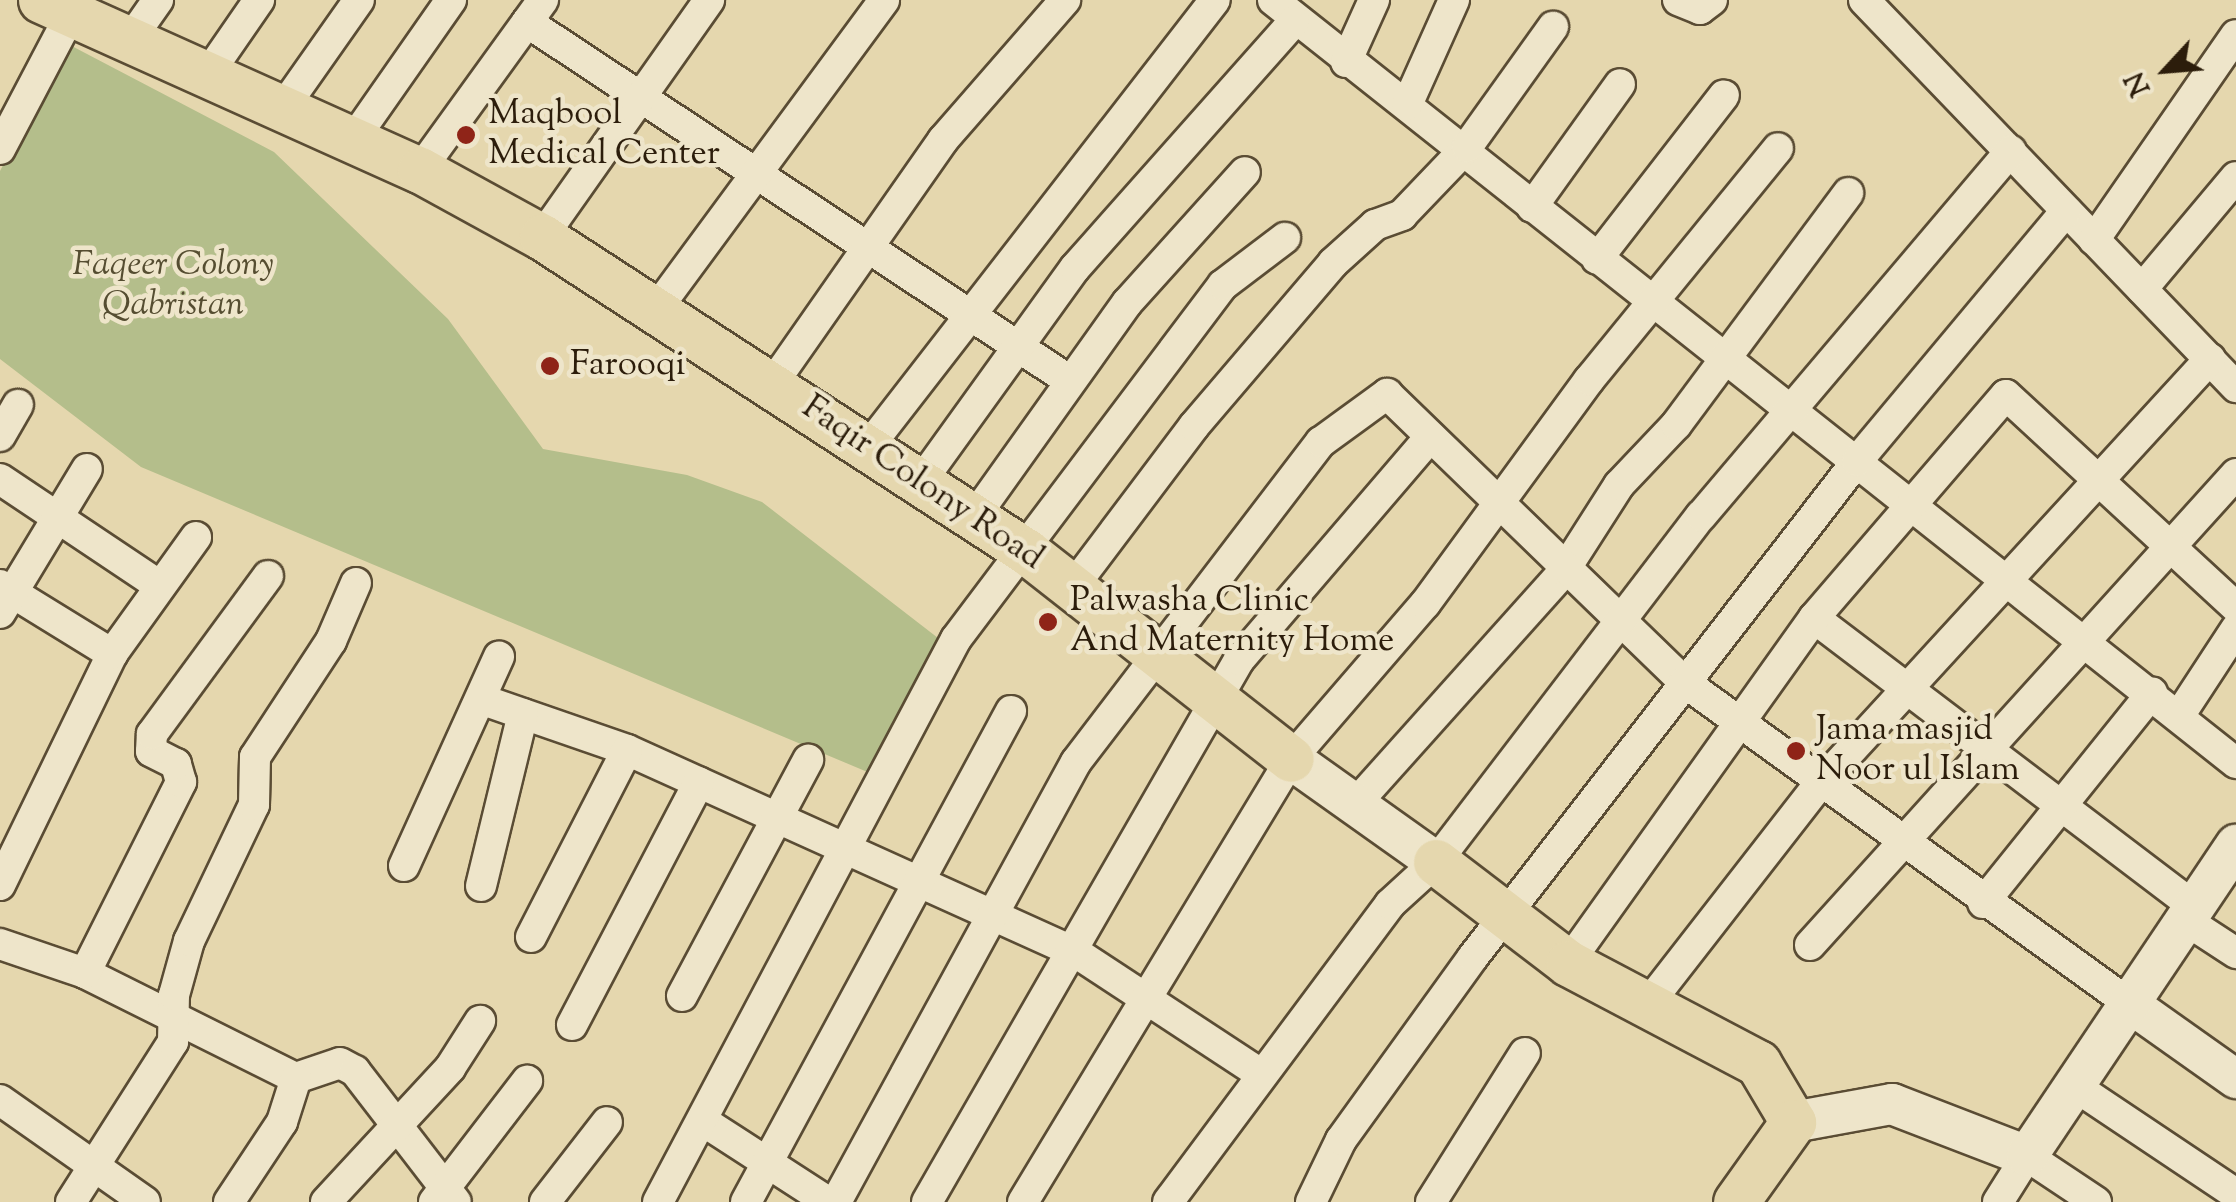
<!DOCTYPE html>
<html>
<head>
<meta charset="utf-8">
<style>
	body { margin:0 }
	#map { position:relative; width:2236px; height:1202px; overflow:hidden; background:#e5d7ae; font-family:"Sorts Mill Goudy",serif }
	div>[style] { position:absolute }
	.green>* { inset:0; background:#b4be8b }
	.roads { filter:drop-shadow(2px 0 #5a4c34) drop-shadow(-2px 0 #5a4c34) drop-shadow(0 2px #5a4c34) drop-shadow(0 -2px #5a4c34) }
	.minor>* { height:30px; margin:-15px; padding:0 15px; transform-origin:15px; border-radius:15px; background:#eee5ca }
	.tertiary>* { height:38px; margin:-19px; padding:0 19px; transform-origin:19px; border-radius:19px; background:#eee5ca }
	.secondary>* { height:40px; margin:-20px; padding:0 20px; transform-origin:20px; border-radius:20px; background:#eee5ca }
	.primary>* { height:45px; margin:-22.5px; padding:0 22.5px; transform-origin:22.5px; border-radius:22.5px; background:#e5d7ae }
	.dots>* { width:28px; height:28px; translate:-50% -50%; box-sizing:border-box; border:5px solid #eee5ca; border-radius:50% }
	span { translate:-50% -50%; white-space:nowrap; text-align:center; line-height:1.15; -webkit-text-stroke:9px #eee5ca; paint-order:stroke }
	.poi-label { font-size:35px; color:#2c1d0b }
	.left { translate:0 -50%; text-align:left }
	.park-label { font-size:35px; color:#554d31; font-style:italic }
	.street-label { font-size:35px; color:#2c1d0b }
	.north { position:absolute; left:2116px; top:20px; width:100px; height:100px; -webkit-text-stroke:8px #eee5ca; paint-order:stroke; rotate:244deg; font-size:28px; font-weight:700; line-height:40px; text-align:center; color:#2c1d0b }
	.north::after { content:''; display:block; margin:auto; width:35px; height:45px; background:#2c1d0b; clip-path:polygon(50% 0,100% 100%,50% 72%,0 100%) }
</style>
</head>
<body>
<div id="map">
	<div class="green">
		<div style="clip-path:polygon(66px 43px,274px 152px,448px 319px,543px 449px,687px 475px,762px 502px,938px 638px,877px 776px,141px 467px,0 359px,0 171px)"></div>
	</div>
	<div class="roads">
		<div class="minor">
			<div style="left:1273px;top:0;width:1229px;rotate:38.39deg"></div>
			<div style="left:1678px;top:0;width:24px;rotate:22deg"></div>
			<div style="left:1700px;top:9px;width:15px;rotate:-37deg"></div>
			<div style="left:1864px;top:0;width:537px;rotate:46.13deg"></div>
			<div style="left:527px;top:22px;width:651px;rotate:33.47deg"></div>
			<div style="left:130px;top:40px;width:49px;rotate:-55deg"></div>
			<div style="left:1346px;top:62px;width:68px;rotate:-65.7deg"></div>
			<div style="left:208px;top:74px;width:90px;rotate:-55.4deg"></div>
			<div style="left:1407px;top:105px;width:115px;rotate:-65.9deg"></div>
			<div style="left:283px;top:108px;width:132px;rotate:-54.9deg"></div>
			<div style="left:353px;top:140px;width:171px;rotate:-55deg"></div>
			<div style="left:0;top:149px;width:153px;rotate:-62.3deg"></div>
			<div style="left:420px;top:170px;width:210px;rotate:-54.1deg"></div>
			<div style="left:1532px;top:207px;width:151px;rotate:-54.4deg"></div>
			<div style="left:542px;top:237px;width:290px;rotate:-54.8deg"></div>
			<div style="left:2094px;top:240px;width:249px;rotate:-55.3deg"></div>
			<div style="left:1597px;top:259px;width:207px;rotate:-52.2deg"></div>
			<div style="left:2142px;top:289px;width:146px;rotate:-50deg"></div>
			<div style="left:655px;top:311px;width:386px;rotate:-53.6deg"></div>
			<div style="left:773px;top:383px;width:297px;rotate:-55deg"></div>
			<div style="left:943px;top:140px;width:186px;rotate:-48.9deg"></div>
			<div style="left:0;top:436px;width:36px;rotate:-60deg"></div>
			<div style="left:869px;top:446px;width:564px;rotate:-52.2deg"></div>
			<div style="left:0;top:479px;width:192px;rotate:33.8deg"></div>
			<div style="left:922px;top:480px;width:261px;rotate:-54.2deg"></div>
			<div style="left:1075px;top:268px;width:330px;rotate:-48.4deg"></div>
			<div style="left:975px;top:516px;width:262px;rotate:-54.5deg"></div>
			<div style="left:1127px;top:303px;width:176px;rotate:-48deg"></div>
			<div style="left:0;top:585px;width:132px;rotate:31.6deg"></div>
			<div style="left:1072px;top:588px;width:203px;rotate:-53deg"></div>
			<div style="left:1194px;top:426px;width:214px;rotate:-49.5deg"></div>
			<div style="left:1333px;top:263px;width:57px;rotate:-42.1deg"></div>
			<div style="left:1375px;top:225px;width:29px;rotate:-20deg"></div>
			<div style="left:1402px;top:215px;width:94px;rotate:-46.3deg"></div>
			<div style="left:1467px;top:147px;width:148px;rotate:-54.4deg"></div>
			<div style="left:0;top:613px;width:168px;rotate:-58.9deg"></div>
			<div style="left:1814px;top:618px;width:480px;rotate:37.2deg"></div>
			<div style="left:483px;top:700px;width:152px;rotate:19.1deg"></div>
			<div style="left:627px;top:750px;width:491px;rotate:24.3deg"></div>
			<div style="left:1075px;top:952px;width:220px;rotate:33.3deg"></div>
			<div style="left:2179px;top:716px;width:104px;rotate:-56.8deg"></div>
			<div style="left:1357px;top:802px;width:310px;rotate:-48.1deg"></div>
			<div style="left:1564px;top:571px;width:102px;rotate:-57.4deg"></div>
			<div style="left:1619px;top:485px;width:83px;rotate:-46.5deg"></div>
			<div style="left:1676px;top:425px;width:289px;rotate:-53.4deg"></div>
			<div style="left:404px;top:866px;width:230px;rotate:-65.6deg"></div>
			<div style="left:0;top:885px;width:257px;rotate:-64.1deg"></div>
			<div style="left:112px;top:654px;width:144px;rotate:-54.3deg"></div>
			<div style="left:481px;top:886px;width:177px;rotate:-76.3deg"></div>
			<div style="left:1983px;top:903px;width:270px;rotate:-51.2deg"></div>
			<div style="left:2187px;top:921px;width:59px;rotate:33.1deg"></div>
			<div style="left:531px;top:937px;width:210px;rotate:-62.8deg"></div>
			<div style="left:0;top:944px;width:90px;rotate:18.8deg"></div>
			<div style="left:85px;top:973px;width:236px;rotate:26.5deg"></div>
			<div style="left:296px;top:1078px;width:46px;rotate:-18.8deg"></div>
			<div style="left:340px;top:1063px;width:17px;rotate:28deg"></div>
			<div style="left:355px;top:1071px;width:165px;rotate:52.4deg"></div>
			<div style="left:1810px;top:945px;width:635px;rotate:-47.87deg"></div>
			<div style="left:1568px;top:963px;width:424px;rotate:-54.5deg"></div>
			<div style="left:1814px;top:618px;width:294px;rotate:-49.3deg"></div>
			<div style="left:2006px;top:395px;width:313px;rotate:42.7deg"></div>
			<div style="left:85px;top:973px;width:214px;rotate:-63.3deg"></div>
			<div style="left:181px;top:782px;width:19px;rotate:-106deg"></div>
			<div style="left:176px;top:764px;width:28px;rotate:-153deg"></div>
			<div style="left:151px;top:751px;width:17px;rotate:-87deg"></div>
			<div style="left:152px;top:734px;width:196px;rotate:-53.7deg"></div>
			<div style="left:682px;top:996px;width:268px;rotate:-61.9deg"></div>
			<div style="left:1648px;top:1004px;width:276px;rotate:-52.1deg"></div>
			<div style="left:1818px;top:786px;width:580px;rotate:-47.45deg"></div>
			<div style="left:572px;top:1025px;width:274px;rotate:-62.4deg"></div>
			<div style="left:2073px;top:1085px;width:196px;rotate:33.8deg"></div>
			<div style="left:0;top:1100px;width:177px;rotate:35.1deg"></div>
			<div style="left:706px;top:1123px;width:145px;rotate:32.9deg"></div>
			<div style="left:71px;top:1202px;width:190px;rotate:-57.5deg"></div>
			<div style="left:173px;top:1042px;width:47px;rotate:-88.8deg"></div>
			<div style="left:174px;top:995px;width:56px;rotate:-74.5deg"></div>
			<div style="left:189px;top:941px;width:151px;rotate:-64.5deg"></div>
			<div style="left:254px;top:805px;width:48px;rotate:-88.8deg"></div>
			<div style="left:255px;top:757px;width:139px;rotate:-56.8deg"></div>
			<div style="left:331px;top:641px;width:63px;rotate:-66.7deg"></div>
			<div style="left:229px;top:1202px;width:96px;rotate:-56.5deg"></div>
			<div style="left:282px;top:1122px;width:46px;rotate:-72.3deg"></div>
			<div style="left:326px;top:1202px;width:183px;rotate:-47.2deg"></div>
			<div style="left:450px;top:1068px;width:56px;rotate:-57.4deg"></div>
			<div style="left:434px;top:1202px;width:153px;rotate:-52.5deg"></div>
			<div style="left:545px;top:1202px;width:101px;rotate:-52.2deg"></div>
			<div style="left:658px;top:1202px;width:637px;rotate:-62.11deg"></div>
			<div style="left:956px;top:639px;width:443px;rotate:-53deg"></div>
			<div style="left:1223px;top:285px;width:78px;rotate:-37.2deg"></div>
			<div style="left:746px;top:1202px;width:558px;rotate:-61.64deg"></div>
			<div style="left:836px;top:1202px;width:501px;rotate:-61.39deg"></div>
			<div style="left:1076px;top:762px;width:403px;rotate:-52.6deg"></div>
			<div style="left:1321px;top:442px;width:82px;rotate:-36deg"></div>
			<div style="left:1387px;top:394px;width:414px;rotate:44.1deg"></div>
			<div style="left:1684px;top:682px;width:550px;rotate:35.83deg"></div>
			<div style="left:927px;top:1202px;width:625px;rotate:-60.07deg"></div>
			<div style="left:1239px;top:660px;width:294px;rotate:-49.4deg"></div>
			<div style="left:1023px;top:1202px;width:518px;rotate:-58.83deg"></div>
			<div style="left:1291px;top:759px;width:205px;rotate:-49.2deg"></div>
			<div style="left:1425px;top:604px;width:278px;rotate:-53.8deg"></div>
			<div style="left:1589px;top:380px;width:299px;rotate:-50.8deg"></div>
			<div style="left:1168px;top:1202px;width:372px;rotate:-53.3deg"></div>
			<div style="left:1390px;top:904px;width:62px;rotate:-42.4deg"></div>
			<div style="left:1436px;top:862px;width:436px;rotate:-52.6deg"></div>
			<div style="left:1701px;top:516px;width:479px;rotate:-49.7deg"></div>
			<div style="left:1311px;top:1202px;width:69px;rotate:-64.2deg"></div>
			<div style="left:1341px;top:1140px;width:226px;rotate:-54.2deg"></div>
			<div style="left:1473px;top:957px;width:627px;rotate:-52.25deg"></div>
			<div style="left:1857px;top:461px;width:326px;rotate:-50.1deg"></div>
			<div style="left:1431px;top:1202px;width:176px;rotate:-57.8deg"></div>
			<div style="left:1998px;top:1202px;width:54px;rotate:-57.8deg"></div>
			<div style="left:2027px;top:1156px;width:83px;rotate:33.7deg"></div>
		</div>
		<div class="tertiary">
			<div style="left:2130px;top:1004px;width:130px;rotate:35.3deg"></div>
		</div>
		<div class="secondary">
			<div style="left:1291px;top:759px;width:178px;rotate:35.4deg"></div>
			<div style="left:1793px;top:1122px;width:101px;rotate:-10.3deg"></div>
			<div style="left:1892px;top:1104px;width:145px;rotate:21.1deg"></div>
			<div style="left:2027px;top:1156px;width:375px;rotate:-56.1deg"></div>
		</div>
		<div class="primary">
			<div style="left:41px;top:0;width:415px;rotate:24.2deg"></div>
			<div style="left:420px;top:170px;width:139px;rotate:28.8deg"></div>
			<div style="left:542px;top:237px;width:578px;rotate:33deg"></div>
			<div style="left:1027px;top:552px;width:335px;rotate:38.1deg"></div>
			<div style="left:1436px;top:862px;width:166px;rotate:37.4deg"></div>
			<div style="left:1568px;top:963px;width:215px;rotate:27.8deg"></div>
			<div style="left:1758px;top:1063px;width:69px;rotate:59.3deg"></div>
			<div style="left:1793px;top:1122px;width:98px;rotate:125.5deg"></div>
		</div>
	</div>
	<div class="dots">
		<div style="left:466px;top:135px;background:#8f2418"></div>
		<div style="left:550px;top:366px;background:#8f2418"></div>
		<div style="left:1048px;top:622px;background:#8f2418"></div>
		<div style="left:1796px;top:751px;background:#8f2418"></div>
	</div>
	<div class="poi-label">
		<span class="left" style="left:488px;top:135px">Maqbool<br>Medical Center</span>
		<span class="left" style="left:570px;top:366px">Farooqi</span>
		<span class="left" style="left:1070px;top:622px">Palwasha Clinic<br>And Maternity Home</span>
		<span class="left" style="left:1816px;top:751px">Jama masjid<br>Noor ul Islam</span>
	</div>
	<div class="park-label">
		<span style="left:173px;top:286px">Faqeer Colony<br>Qabristan</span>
	</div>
	<div class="street-label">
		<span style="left:922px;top:484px;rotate:34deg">Faqir Colony Road</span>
	</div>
	<div class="north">N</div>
</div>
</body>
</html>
